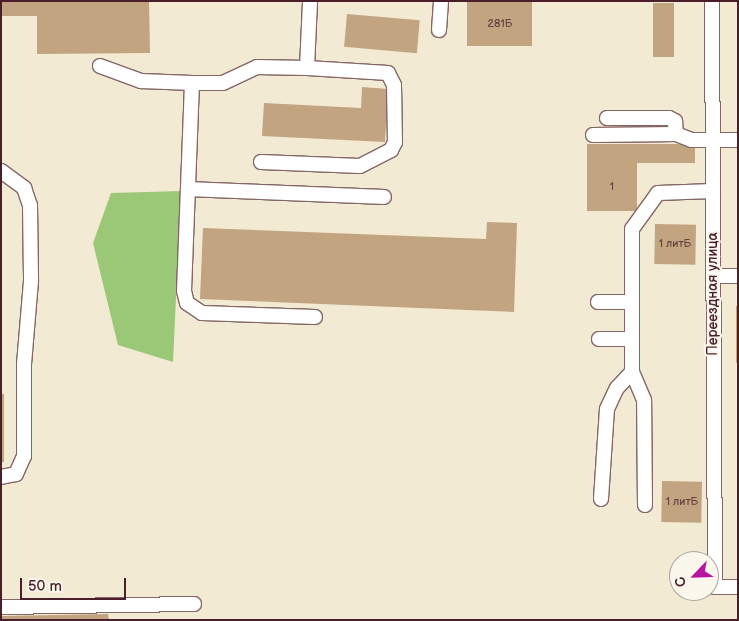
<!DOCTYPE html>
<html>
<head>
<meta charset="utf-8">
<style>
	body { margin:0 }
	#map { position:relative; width:739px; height:621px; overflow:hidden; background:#f2ead2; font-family:"Balsamiq Sans",sans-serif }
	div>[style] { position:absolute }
	.green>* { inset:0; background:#9ac877 }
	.building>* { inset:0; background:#c2a480; transform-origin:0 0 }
	.roads { filter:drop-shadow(1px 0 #856665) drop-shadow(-1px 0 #856665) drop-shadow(0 1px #856665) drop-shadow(0 -1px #856665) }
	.minor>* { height:14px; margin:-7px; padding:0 7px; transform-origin:7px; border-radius:7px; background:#fff }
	span { translate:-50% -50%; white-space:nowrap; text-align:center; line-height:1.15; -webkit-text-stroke:4.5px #fbf7ec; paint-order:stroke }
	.number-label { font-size:11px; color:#684040 }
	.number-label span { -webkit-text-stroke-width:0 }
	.street-label { font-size:14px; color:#4a1f2b }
	.frame { position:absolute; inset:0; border:2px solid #4a1f2b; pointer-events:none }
	.north { position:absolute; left:669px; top:551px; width:50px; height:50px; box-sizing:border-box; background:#fbf7ec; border:1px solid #b4a19f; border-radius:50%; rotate:246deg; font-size:14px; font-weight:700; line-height:20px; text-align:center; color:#4a1f2b }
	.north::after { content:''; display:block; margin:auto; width:18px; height:22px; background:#b5179e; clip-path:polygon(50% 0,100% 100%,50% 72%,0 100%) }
	.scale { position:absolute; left:20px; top:578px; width:106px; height:22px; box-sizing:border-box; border:2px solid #4a1f2b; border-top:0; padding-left:6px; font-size:15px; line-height:18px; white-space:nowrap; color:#4a1f2b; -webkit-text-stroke:4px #fbf7ec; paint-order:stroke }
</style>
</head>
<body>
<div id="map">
	<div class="green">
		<div style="clip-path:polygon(181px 191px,173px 362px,118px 345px,93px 243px,111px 193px)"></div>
	</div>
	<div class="building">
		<div style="clip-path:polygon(1px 1px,149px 1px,150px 53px,37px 54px,37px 16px,1px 16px)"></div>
		<div style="left:467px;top:1px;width:65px;height:45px"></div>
		<div style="left:653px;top:3px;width:21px;height:54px"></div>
		<div style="left:347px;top:14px;width:73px;height:33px;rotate:5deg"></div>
		<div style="clip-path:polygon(362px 87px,388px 89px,385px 142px,262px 136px,264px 103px,361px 108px)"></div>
		<div style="clip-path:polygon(587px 144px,695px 144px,695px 163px,637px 163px,637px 211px,587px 211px)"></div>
		<div style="clip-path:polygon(487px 222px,517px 223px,514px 312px,200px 299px,203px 228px,486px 239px)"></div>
		<div style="left:655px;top:224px;width:41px;height:40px;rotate:1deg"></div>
		<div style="left:736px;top:306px;width:2px;height:57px"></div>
		<div style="left:1px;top:394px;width:3px;height:68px"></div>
		<div style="left:662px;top:481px;width:40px;height:41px;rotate:1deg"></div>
		<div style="clip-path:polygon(108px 614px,109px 620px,1px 620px,1px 616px)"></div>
	</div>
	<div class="roads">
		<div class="minor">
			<div style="left:712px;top:1px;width:586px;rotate:89.71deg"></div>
			<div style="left:715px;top:587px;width:23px"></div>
			<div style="left:439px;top:30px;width:29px;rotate:-86deg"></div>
			<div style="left:100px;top:66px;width:44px;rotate:20.1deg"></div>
			<div style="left:141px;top:81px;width:51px;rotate:2.2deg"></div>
			<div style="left:307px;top:68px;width:50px;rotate:-178.9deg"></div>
			<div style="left:257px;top:67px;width:38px;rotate:155deg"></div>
			<div style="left:222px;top:83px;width:30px;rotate:180deg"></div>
			<div style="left:192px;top:83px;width:208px;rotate:92.2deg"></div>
			<div style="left:184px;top:291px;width:12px;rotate:76deg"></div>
			<div style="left:187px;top:303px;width:18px;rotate:34deg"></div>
			<div style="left:202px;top:313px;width:113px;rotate:2deg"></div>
			<div style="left:607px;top:118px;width:62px"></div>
			<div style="left:669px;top:118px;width:7px;rotate:27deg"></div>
			<div style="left:675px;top:121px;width:13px;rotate:86deg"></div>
			<div style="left:676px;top:134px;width:17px;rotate:21deg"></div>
			<div style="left:692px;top:140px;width:46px"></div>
			<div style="left:593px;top:135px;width:83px;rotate:-0.7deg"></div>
			<div style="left:261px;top:162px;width:99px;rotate:2.3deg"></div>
			<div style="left:360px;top:166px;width:35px;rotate:-27deg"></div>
			<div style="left:391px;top:150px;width:9px;rotate:-63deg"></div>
			<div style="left:395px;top:142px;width:57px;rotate:-91deg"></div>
			<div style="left:394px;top:85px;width:13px;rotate:-117deg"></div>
			<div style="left:388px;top:73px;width:81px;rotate:-176.5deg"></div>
			<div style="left:307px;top:68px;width:67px;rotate:-87.4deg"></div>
			<div style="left:1px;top:171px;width:29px;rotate:36deg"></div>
			<div style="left:24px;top:188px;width:18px;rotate:71deg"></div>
			<div style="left:30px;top:205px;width:76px;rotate:89.2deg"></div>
			<div style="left:31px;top:281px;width:83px;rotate:94.8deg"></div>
			<div style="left:24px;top:364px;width:92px;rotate:90deg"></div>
			<div style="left:24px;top:456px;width:20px;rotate:114deg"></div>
			<div style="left:16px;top:474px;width:15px;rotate:169deg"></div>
			<div style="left:188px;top:189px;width:196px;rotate:2.3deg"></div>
			<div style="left:713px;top:276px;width:25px"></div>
			<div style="left:598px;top:302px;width:34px"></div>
			<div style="left:599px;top:339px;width:33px"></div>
			<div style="left:601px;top:499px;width:90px;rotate:-86.2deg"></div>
			<div style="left:607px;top:409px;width:23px;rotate:-65deg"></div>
			<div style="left:617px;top:388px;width:22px;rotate:-47deg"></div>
			<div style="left:645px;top:505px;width:105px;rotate:-90.5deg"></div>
			<div style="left:644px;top:400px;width:30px;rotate:-113deg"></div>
			<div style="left:632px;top:372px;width:143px;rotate:-90deg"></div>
			<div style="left:632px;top:229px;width:44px;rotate:-54.2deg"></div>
			<div style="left:658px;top:193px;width:55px;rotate:-2.1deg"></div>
			<div style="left:1px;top:607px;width:193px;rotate:-0.9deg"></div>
		</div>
	</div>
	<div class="number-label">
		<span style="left:500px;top:24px">281Б</span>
		<span style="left:612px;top:187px">1</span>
		<span style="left:675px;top:244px">1 литБ</span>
		<span style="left:682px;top:502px">1 литБ</span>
	</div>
	<div class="street-label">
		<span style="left:713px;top:294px;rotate:-90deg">Переездная улица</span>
	</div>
	<div class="frame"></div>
	<div class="north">С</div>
	<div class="scale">50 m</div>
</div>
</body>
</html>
